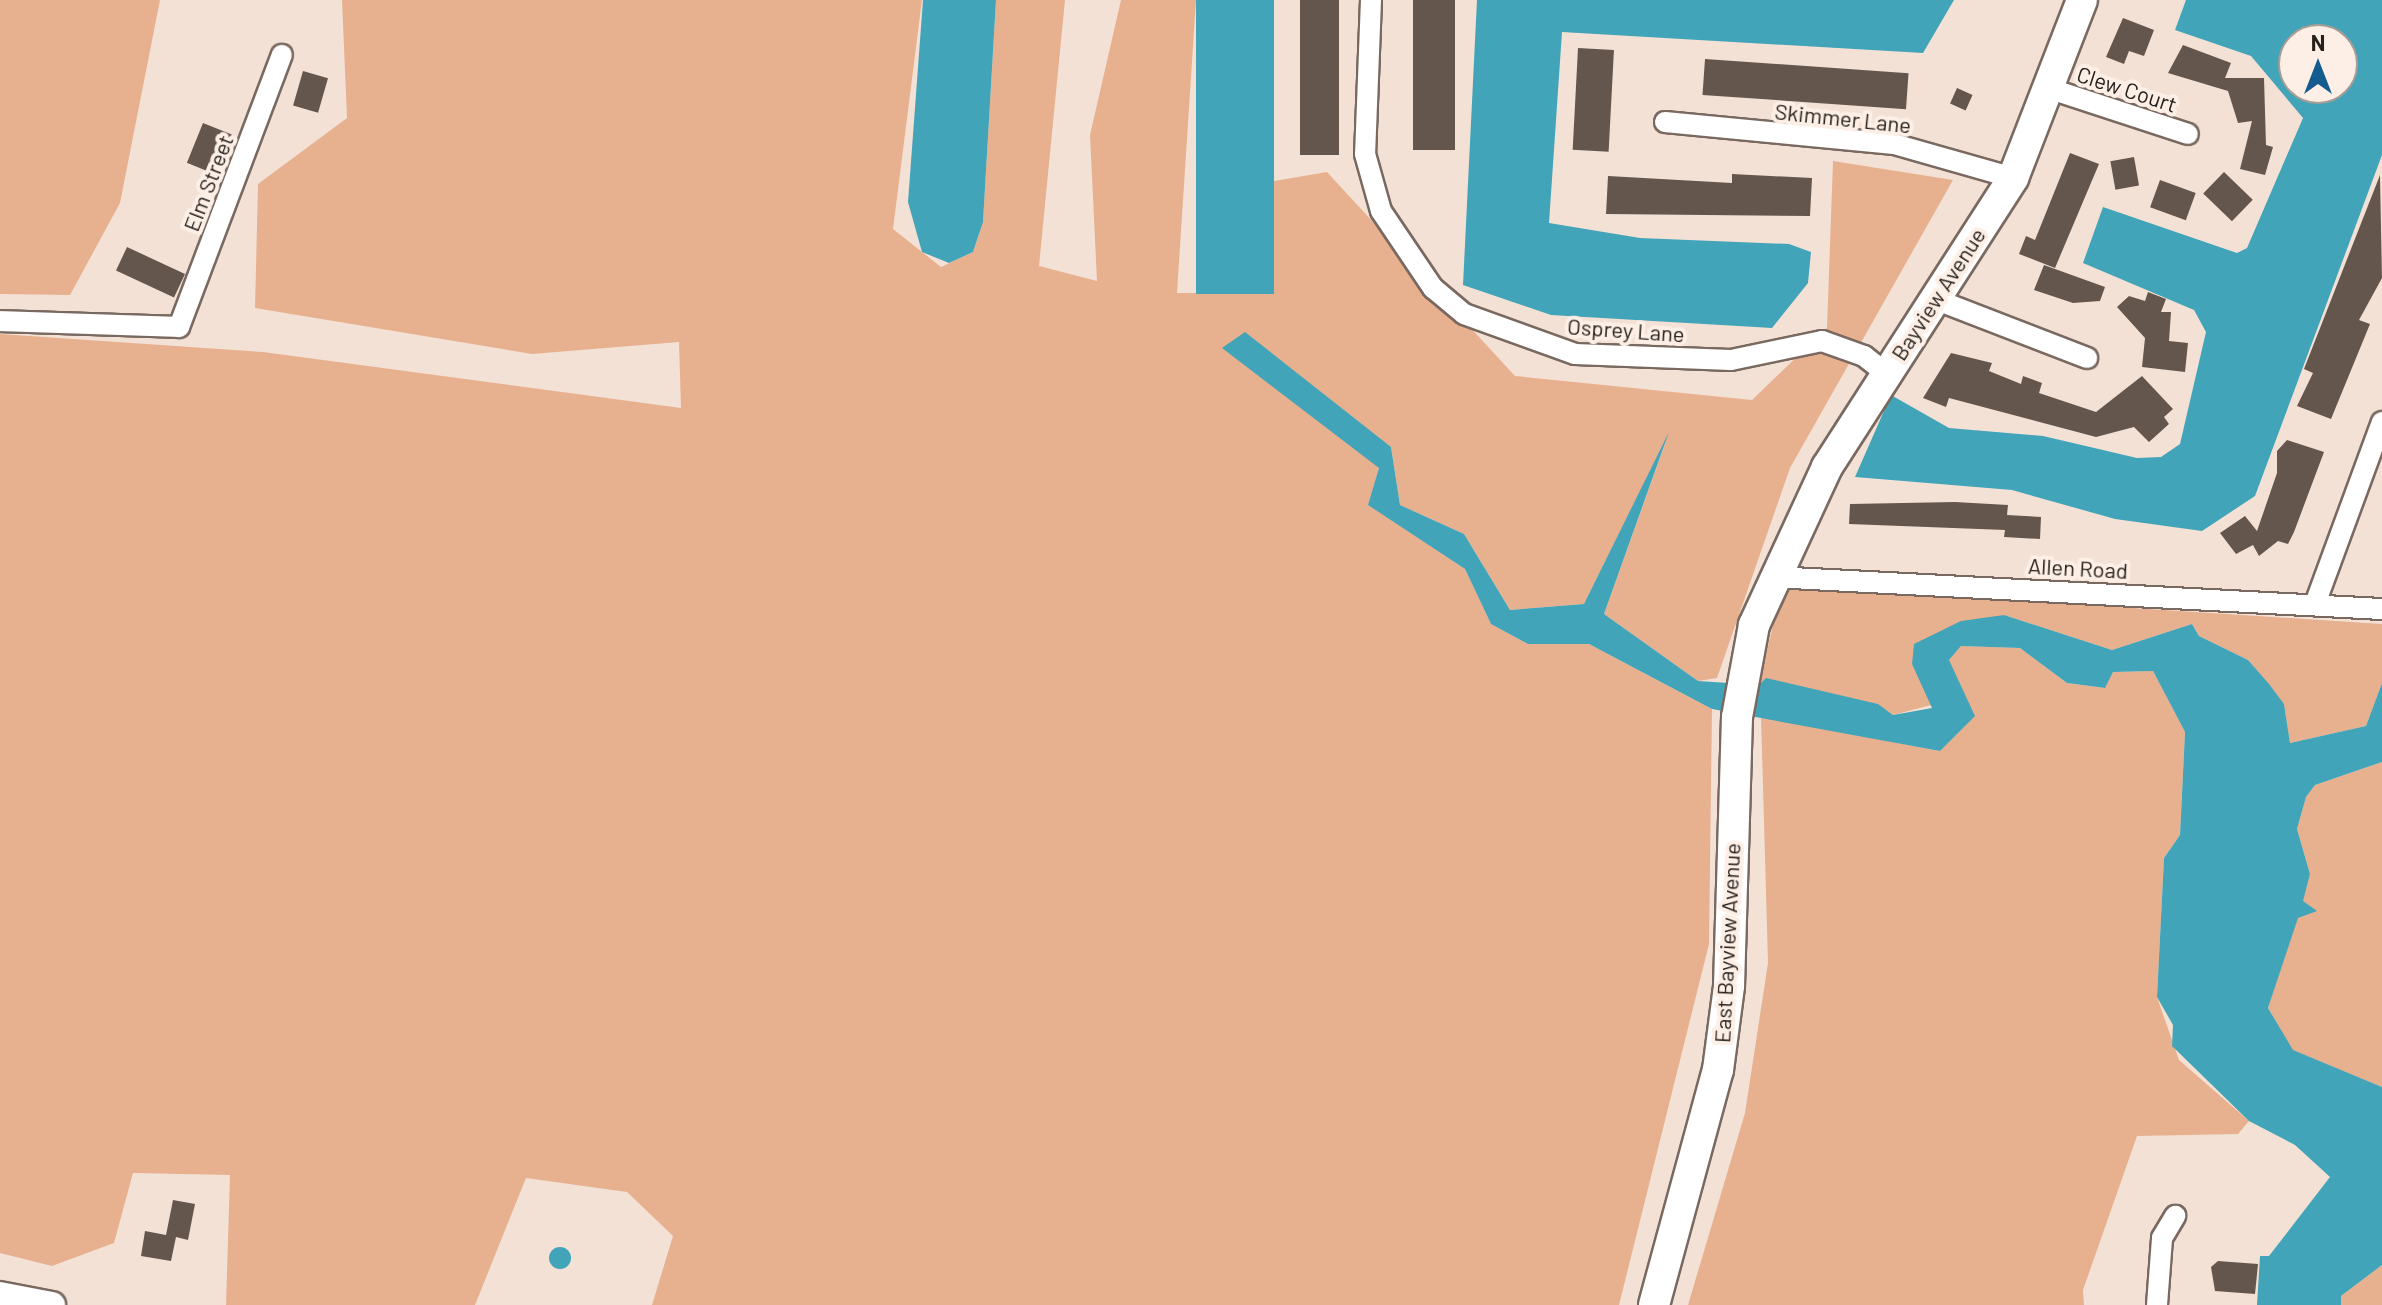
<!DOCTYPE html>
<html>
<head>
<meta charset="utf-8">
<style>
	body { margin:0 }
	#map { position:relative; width:2382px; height:1305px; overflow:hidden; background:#f3e1d6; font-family:Barlow,sans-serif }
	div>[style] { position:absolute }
	.green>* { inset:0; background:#e7b18f }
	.water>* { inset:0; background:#42a4b8; transform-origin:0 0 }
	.round { border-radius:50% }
	.building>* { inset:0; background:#65564d; transform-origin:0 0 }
	.roads { filter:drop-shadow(2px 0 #796960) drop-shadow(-2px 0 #796960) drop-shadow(0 2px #796960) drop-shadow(0 -2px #796960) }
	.minor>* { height:20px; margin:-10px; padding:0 10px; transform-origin:10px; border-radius:10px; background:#fff }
	.tertiary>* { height:26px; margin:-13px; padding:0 13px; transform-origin:13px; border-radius:13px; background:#fff }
	.secondary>* { height:30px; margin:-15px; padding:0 15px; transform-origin:15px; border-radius:15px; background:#fff }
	span { translate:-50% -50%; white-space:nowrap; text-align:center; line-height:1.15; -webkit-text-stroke:8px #fdefe6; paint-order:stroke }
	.street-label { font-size:22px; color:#27211d }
	.north { position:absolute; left:2278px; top:24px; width:80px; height:80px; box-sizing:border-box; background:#fdefe6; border:2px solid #a79d96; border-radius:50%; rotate:0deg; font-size:22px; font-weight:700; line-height:32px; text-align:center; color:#27211d }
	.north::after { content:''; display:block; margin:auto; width:28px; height:36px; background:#145c90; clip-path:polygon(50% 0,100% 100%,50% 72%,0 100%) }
</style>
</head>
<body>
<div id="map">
	<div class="green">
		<div style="clip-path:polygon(0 0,160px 0,120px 203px,70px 295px,0 294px)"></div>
		<div style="clip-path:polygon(342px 0,922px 0,893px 229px,941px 267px,973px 252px,983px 222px,996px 0,1065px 0,1039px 266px,1097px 281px,1090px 135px,1121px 0,1196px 0,1177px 293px,1254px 293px,1262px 183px,1327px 172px,1515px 376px,1752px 400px,1827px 328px,1833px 161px,1953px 180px,1790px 468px,1717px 678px,1698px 681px,1604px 614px,1666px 441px,1584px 604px,1510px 610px,1464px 534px,1400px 505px,1391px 447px,1379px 468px,1369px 505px,1465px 569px,1491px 624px,1528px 644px,1589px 644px,1712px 709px,1709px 944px,1619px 1305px,652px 1305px,673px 1236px,627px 1192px,526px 1178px,475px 1305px,226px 1305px,230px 1175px,133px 1173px,114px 1243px,52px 1266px,0 1253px,0 334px,263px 352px,681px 408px,679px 342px,532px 354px,255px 308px,258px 184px,347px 118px)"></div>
		<div style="clip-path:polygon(1794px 586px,2382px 624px,2382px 683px,2366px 726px,2290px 743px,2284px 705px,2248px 660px,2199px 636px,2192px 624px,2112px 650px,2004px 615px,1955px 629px,1912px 664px,1935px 704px,1893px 715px,1877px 704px,1759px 685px,1779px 599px)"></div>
		<div style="clip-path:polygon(1961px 646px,2020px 648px,2067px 683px,2104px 688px,2113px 672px,2153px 671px,2185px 732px,2180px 835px,2164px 858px,2157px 997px,2179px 1060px,2249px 1121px,2238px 1134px,2137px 1136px,2083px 1290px,2084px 1305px,1688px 1305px,1745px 1113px,1768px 963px,1761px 716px,1939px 751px,1949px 741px,1949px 660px)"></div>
		<div style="clip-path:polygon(2382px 762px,2382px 1087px,2292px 1050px,2268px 1008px,2310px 874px,2297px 829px,2306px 797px,2315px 785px)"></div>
		<div style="clip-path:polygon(2382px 1265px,2382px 1305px,2341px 1305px,2341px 1296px)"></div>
	</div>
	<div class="water">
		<div style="clip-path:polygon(923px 0,996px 0,983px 222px,973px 252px,949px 263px,922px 252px,908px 202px)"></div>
		<div style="left:1196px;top:0;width:78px;height:294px"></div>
		<div style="clip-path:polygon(1477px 0,1954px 0,1923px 53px,1562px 32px,1549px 223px,1640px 238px,1789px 244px,1811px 252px,1808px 283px,1772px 328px,1551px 315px,1463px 285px)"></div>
		<div style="clip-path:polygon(evenodd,2186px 0,2382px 0,2382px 155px,2255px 496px,2202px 531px,2115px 519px,2012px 490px,1855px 477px,1891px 395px,1949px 428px,2043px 436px,2137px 458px,2161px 457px,2180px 444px,2206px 332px,2194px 310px,2083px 263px,2103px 207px,2237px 253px,2247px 248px,2303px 118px,2251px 56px,2175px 30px,2186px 0,2294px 40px,2342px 40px,2342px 88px,2294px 88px,2294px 40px)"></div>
		<div style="clip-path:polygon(1245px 332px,1391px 447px,1400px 505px,1464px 534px,1510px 610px,1584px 604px,1669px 432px,1604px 614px,1698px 681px,1759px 685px,1766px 678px,1878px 704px,1893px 715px,1932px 708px,1912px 664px,1914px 644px,1961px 621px,2004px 615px,2112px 650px,2192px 624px,2199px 636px,2248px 660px,2269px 684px,2284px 704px,2290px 743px,2366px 726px,2382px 683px,2382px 762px,2315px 785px,2306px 797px,2297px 829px,2310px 874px,2303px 901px,2317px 911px,2298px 918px,2268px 1008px,2293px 1050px,2382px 1087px,2382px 1265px,2341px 1296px,2341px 1305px,2257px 1305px,2260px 1256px,2269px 1256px,2330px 1177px,2295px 1145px,2249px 1121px,2172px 1046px,2173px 1025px,2157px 997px,2164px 858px,2180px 835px,2185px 732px,2153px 671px,2113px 672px,2105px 688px,2067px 683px,2020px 648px,1961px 646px,1949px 660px,1975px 716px,1940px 751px,1712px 709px,1589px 644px,1528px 644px,1491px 624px,1465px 569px,1368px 505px,1379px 468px,1222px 348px)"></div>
		<div class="round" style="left:549px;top:1247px;width:22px;height:22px"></div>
	</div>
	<div class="building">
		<div style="left:1300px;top:0;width:39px;height:155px"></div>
		<div style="left:1413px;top:0;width:42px;height:150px"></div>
		<div style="clip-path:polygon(2123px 18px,2154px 30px,2144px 56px,2129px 51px,2124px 64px,2106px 57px)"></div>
		<div style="clip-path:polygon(2183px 45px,2231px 63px,2225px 78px,2264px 78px,2266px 145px,2273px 147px,2265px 175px,2240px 169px,2252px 121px,2238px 123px,2228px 91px,2168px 73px)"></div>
		<div style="left:1578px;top:48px;width:36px;height:102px;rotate:3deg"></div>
		<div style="left:1705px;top:59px;width:204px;height:36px;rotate:4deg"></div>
		<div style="left:303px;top:71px;width:26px;height:36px;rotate:16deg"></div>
		<div style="left:1957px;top:88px;width:17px;height:17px;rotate:24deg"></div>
		<div style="left:203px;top:123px;width:31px;height:43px;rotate:22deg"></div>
		<div style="clip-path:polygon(2070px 153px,2099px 164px,2055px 268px,2019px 254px,2026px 236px,2035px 240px)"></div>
		<div style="left:2134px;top:157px;width:29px;height:24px;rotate:80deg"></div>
		<div style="left:2224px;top:172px;width:40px;height:30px;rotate:44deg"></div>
		<div style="clip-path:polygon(1732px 174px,1812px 178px,1810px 216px,1606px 214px,1608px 176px,1732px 183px)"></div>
		<div style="clip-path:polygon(2380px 175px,2382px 278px,2359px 320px,2370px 324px,2331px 419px,2297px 406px,2313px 373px,2304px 369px)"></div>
		<div style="left:2160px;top:180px;width:38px;height:29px;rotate:20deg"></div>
		<div style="left:127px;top:247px;width:64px;height:26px;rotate:25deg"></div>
		<div style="clip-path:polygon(2044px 265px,2105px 287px,2100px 301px,2073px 303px,2034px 290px)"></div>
		<div style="clip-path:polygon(2148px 292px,2166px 299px,2161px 312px,2171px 312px,2169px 341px,2188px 343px,2185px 372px,2142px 367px,2145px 338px,2117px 307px,2129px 296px,2145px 301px)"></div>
		<div style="clip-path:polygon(1951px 353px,1992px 363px,1989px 371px,2021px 384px,2023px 376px,2042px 383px,2039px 393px,2096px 412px,2142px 376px,2173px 409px,2164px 417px,2169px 424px,2149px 442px,2134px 427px,2096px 437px,1949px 398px,1946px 407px,1923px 398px)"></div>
		<div style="clip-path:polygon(2287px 440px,2324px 452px,2294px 532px,2288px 544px,2278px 541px,2259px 556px,2253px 545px,2236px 554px,2220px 533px,2245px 516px,2257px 531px,2277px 473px,2277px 451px)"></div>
		<div style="clip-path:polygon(1955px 502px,2008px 505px,2007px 515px,2041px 517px,2040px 539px,2004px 537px,2005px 530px,1849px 524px,1850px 504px)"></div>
		<div style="clip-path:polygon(173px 1200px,195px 1204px,188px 1240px,176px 1237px,171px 1261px,141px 1256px,145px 1231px,166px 1235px)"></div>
		<div style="clip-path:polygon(2218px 1261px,2258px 1264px,2255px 1294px,2215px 1291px,2211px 1267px)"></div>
	</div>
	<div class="roads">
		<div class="minor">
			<div style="left:1371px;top:0;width:154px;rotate:92.2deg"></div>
			<div style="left:1365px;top:154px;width:59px;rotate:74.3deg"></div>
			<div style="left:1381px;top:211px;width:93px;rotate:56deg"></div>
			<div style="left:1433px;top:288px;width:40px;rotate:40deg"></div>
			<div style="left:1464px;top:314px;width:118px;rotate:19.8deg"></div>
			<div style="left:1575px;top:354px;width:156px;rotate:2.2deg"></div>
			<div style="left:1731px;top:360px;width:93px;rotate:-11.8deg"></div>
			<div style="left:1822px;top:341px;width:45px;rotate:19.7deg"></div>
			<div style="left:1864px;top:356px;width:29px;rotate:38deg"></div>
			<div style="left:2051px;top:89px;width:144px;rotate:18.2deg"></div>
			<div style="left:1665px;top:122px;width:230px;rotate:5.5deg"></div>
			<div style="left:1894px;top:144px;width:124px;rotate:15.9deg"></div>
			<div style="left:1937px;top:300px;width:161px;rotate:21.1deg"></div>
			<div style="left:0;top:321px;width:179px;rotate:1.9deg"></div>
			<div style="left:179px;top:327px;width:291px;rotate:-69.3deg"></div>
			<div style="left:1773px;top:577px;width:610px;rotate:3.01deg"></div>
			<div style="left:2315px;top:604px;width:194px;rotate:-69.8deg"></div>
			<div style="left:2157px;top:1305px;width:67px;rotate:-85.7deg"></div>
			<div style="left:2162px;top:1238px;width:26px;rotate:-59deg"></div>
		</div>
		<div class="tertiary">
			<div style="left:0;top:1295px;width:53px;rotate:10.9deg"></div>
		</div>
		<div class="secondary">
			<div style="left:1654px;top:1305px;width:244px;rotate:-74.8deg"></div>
			<div style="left:1718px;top:1070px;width:85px;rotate:-82.5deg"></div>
			<div style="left:1729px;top:986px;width:269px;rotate:-88.3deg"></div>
			<div style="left:1737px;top:717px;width:94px;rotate:-79.5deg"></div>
			<div style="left:1754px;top:625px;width:174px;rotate:-65.2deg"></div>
			<div style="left:1827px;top:467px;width:344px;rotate:-57.2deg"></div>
			<div style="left:2013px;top:178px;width:191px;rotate:-68.8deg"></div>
		</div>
	</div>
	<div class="street-label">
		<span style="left:2127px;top:89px;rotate:18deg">Clew Court</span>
		<span style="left:1843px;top:118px;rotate:6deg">Skimmer Lane</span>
		<span style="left:208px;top:183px;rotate:-69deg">Elm Street</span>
		<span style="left:1938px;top:294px;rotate:-57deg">Bayview Avenue</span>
		<span style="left:1626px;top:330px;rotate:4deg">Osprey Lane</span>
		<span style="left:2078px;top:568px;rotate:3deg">Allen Road</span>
		<span style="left:1727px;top:943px;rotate:-87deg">East Bayview Avenue</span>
	</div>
	<div class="north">N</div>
</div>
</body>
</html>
